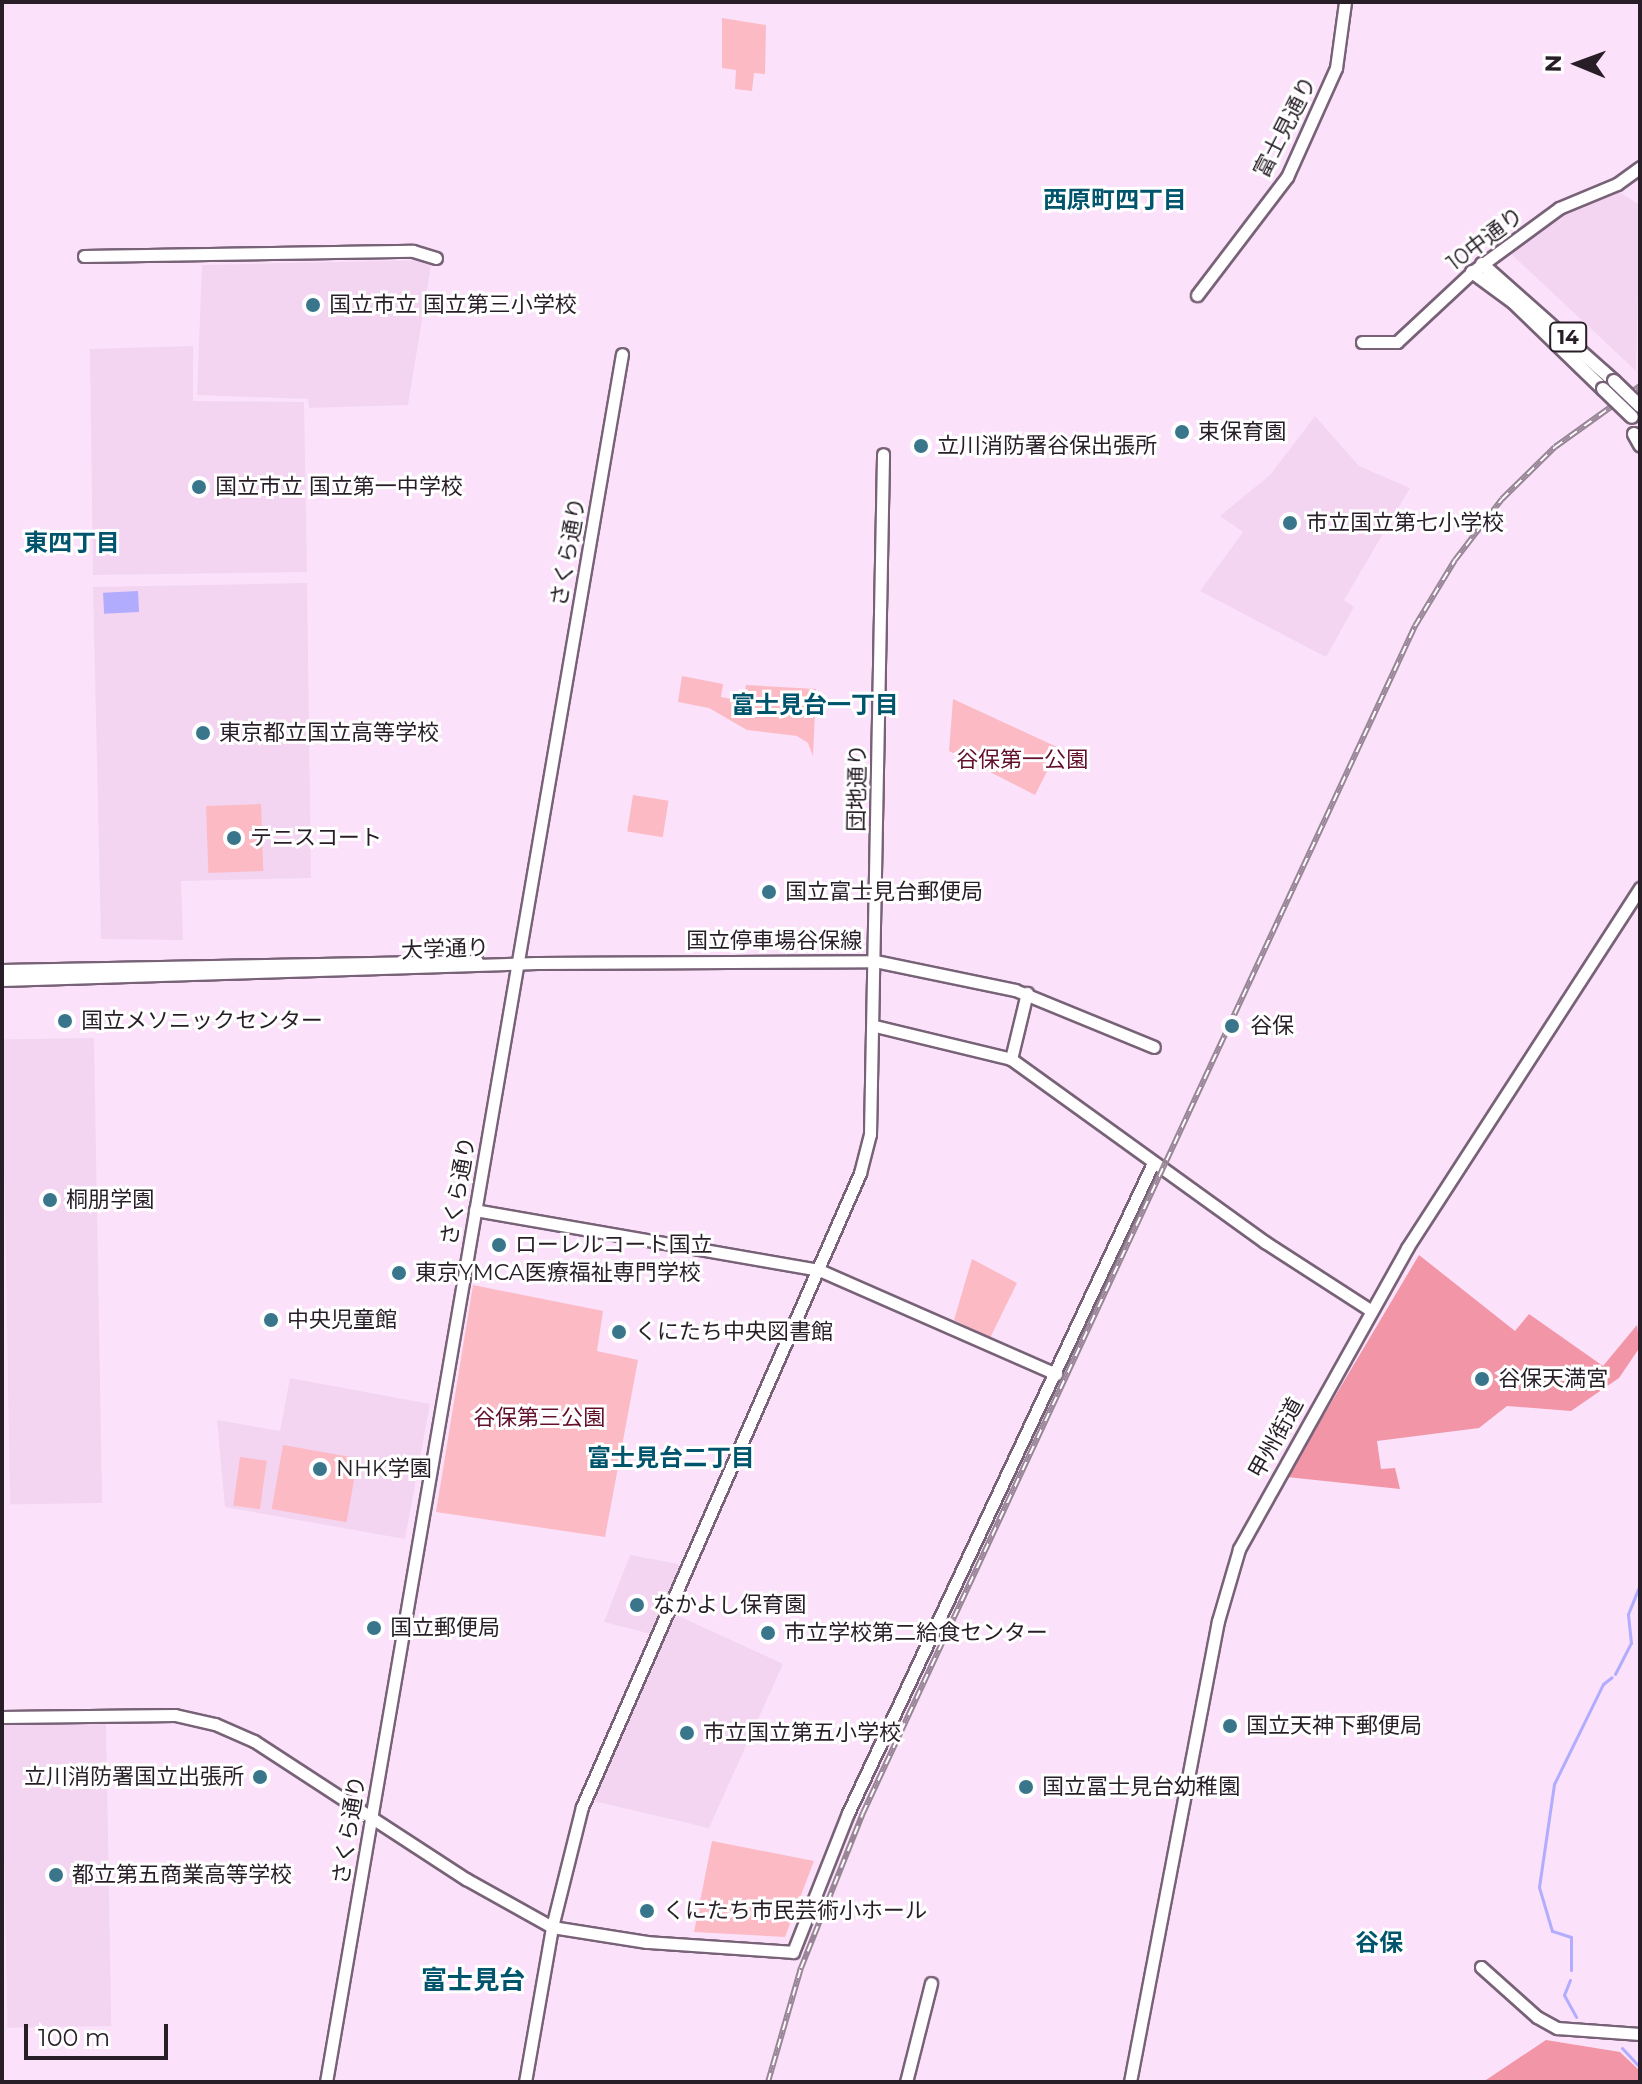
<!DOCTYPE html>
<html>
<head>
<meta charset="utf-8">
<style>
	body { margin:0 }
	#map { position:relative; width:1642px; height:2084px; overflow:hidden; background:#fbe2fa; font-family:Montserrat,"Noto Sans JP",sans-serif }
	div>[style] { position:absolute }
	.built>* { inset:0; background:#f3d5f2; transform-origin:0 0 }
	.green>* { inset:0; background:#fcbac5; transform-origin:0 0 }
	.forest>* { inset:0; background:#f295a7 }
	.water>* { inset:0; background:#b1acfd; transform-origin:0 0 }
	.stream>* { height:3px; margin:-1.5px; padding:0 1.5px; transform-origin:1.5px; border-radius:1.5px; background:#b1acfd }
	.roads { filter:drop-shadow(2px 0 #786277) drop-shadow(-2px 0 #786277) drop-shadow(0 2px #786277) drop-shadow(0 -2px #786277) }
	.secondary>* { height:11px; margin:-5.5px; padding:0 5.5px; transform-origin:5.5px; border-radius:5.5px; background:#fff }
	.primary>* { height:12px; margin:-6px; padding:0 6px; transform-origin:6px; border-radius:6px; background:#fff }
	.rail>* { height:6px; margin-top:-3px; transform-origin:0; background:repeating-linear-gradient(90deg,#fff 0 9px,#988697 0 18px); box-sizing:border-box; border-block:2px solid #988697 }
	.bridges { filter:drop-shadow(2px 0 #786277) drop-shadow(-2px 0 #786277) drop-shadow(0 2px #786277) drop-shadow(0 -2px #786277) }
	.primary-bridge>* { height:12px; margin:-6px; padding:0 6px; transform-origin:6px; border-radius:6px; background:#fff }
	.dots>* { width:22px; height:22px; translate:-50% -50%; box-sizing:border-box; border:4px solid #fff; border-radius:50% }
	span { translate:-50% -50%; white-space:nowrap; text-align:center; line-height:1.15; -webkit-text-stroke:6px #fff; paint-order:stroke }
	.shield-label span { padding:2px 6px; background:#fff; border:2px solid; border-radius:6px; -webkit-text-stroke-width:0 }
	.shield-label { font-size:20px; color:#271e27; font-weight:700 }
	.street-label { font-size:22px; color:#271e27 }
	.poi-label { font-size:22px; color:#271e27 }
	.left { translate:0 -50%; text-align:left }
	.right { translate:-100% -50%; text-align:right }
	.park-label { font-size:22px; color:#63102b }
	.neighbourhood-label { font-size:24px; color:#00556d; font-weight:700 }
	.quarter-label { font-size:26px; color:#00556d; font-weight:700 }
	.frame { position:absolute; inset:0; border:4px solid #271e27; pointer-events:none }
	.north { position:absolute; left:1538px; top:24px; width:80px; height:80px; -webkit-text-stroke:6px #fff; paint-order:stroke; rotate:271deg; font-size:22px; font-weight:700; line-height:32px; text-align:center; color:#271e27 }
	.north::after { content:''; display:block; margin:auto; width:28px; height:36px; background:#271e27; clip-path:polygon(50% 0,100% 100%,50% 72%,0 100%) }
	.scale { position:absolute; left:24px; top:2024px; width:144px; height:36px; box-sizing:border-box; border:4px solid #271e27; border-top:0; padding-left:10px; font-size:24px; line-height:28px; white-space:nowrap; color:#271e27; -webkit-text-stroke:6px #fff; paint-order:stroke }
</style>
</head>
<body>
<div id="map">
	<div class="built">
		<div style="clip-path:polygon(1617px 191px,1640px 205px,1636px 371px,1510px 253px,1572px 209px)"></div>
		<div style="clip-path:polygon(426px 260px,431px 265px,408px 405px,309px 408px,308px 399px,197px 395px,202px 265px)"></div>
		<div style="clip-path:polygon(193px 346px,193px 401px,304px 402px,307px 572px,93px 575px,90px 349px)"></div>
		<div style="clip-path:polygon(1315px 416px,1359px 466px,1410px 488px,1344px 600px,1354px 607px,1326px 657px,1200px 591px,1243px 532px,1220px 516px,1270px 475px)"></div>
		<div style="clip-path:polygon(307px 583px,311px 878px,181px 881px,183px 940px,101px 939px,93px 587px)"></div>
		<div style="left:94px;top:1038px;width:465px;height:92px;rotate:89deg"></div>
		<div style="clip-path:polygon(290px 1378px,430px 1404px,405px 1539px,225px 1507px,217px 1420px,280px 1431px)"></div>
		<div style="clip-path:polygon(630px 1555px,678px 1564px,680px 1569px,651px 1634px,604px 1622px)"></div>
		<div style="clip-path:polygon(672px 1613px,783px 1664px,709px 1828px,593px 1801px)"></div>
		<div style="left:106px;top:1722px;width:304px;height:104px;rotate:89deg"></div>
	</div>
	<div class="green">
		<div style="clip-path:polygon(722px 18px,766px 25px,765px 74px,754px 73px,752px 91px,735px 89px,736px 70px,722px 68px)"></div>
		<div style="clip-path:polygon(682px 676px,723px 684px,721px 697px,743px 701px,746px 685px,816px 689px,813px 756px,808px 743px,797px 736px,747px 730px,709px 708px,678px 702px)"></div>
		<div style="clip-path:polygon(953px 699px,1059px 748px,1035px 795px,949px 751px)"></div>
		<div style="left:633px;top:795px;width:36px;height:37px;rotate:9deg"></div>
		<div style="left:261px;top:804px;width:67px;height:55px;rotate:88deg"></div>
		<div style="clip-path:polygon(972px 1259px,1017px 1283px,990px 1338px,954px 1320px)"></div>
		<div style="clip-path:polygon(473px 1285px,603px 1311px,597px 1351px,638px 1360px,605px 1537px,436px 1512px)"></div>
		<div style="left:283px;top:1445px;width:76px;height:65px;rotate:10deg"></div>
		<div style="left:240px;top:1457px;width:27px;height:49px;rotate:8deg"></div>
		<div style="clip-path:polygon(712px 1841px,814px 1861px,785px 1937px,694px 1932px)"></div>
	</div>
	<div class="forest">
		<div style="clip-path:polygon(1419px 1255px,1515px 1331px,1529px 1314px,1603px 1366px,1637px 1325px,1640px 1347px,1619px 1378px,1571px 1411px,1507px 1406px,1479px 1428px,1377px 1441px,1381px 1469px,1395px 1468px,1400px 1489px,1287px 1477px)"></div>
		<div style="clip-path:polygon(1546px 2040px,1620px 2052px,1640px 2071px,1640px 2082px,1483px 2082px)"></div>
	</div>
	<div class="water">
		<div style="left:138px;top:591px;width:21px;height:35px;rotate:87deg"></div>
	</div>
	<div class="stream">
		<div style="left:1615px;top:1674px;width:35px;rotate:-63deg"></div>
		<div style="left:1631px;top:1643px;width:29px;rotate:-96deg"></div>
		<div style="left:1628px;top:1614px;width:32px;rotate:-68deg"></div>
		<div style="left:1571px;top:1970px;width:33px;rotate:-90deg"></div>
		<div style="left:1571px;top:1937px;width:20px;rotate:-162deg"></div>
		<div style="left:1552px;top:1931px;width:46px;rotate:-106.5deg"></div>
		<div style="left:1539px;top:1887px;width:104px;rotate:-81.7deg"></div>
		<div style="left:1554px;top:1784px;width:111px;rotate:-63.9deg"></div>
		<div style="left:1603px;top:1684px;width:11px;rotate:-38deg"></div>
		<div style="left:1570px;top:1980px;width:16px;rotate:112deg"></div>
		<div style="left:1564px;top:1995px;width:25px;rotate:61deg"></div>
		<div style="left:1622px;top:2048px;width:26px;rotate:47deg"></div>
	</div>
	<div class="roads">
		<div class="secondary">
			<div style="left:84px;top:256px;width:329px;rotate:-0.9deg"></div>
			<div style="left:413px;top:251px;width:24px;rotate:17deg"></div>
			<div style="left:1197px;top:295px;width:148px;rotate:-52.7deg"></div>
			<div style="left:1287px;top:177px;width:120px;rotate:-65.8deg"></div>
			<div style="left:1336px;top:68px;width:67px;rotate:-82.2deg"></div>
			<div style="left:1362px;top:342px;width:35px"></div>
			<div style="left:1397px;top:342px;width:103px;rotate:-43deg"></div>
			<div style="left:1472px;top:272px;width:108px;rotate:-36.3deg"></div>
			<div style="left:1559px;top:208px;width:63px;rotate:-22.5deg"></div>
			<div style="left:1617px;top:184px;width:29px;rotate:-36deg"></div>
			<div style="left:2px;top:970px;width:475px;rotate:-1.1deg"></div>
			<div style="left:2px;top:980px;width:535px;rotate:-1.82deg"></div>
			<div style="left:537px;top:963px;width:338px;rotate:-0.3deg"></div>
			<div style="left:875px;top:961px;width:143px;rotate:11.7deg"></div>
			<div style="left:1015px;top:990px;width:150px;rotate:22.3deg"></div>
			<div style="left:875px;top:1026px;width:140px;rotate:13.6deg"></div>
			<div style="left:1011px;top:1059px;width:313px;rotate:35.8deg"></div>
			<div style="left:1265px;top:1242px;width:125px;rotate:32.9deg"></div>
			<div style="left:1011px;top:1059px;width:68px;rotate:-76.4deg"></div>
			<div style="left:475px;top:1210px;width:349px;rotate:9.9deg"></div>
			<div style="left:819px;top:1270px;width:259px;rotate:23.7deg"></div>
			<div style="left:2px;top:1717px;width:173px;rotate:-0.7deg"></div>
			<div style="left:175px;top:1715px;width:41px;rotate:12.7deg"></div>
			<div style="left:215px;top:1724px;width:43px;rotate:23.6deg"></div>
			<div style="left:254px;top:1741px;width:253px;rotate:33.1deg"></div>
			<div style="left:466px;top:1879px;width:98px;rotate:29.2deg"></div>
			<div style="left:552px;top:1927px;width:96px;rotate:9deg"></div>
			<div style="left:647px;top:1942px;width:146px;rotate:3.9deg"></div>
			<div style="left:793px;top:1952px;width:149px;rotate:-68.4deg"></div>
			<div style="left:848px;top:1813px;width:718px;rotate:-64.86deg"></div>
			<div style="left:1481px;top:1967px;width:75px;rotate:41.8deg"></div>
			<div style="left:1537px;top:2017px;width:23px;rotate:29deg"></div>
			<div style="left:1557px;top:2028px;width:83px;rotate:4.1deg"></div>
			<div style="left:326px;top:2082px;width:1753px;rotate:-80.28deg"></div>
			<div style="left:525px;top:2082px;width:157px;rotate:-80.1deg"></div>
			<div style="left:552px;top:1927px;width:124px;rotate:-76deg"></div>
			<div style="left:582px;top:1807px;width:692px;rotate:-66.32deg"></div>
			<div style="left:860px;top:1173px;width:40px;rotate:-75.6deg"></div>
			<div style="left:870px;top:1134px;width:680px;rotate:-88.9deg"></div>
			<div style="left:906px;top:2082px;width:102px;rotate:-75.8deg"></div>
			<div style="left:1130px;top:2082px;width:469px;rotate:-79.2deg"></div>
			<div style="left:1218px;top:1621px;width:75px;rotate:-73.7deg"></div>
			<div style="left:1239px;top:1549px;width:345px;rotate:-60.8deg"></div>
			<div style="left:1407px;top:1248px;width:429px;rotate:-57.1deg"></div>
		</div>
		<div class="primary">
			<div style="left:1482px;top:264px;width:176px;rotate:41.6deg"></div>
			<div style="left:1472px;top:272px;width:51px;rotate:36.2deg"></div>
			<div style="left:1513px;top:302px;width:125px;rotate:44deg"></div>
			<div style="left:1634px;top:434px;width:13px;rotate:61deg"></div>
		</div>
	</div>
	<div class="rail">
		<div style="left:768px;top:2082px;width:119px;rotate:-73.9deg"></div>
		<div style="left:801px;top:1968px;width:167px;rotate:-68.2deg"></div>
		<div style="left:863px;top:1813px;width:1309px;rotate:-65.06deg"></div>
		<div style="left:1415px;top:626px;width:77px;rotate:-58.8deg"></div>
		<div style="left:1455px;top:560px;width:77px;rotate:-52.4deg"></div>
		<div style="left:1502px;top:499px;width:74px;rotate:-44.5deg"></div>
		<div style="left:1555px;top:447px;width:105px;rotate:-35.7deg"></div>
	</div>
	<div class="bridges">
		<div class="primary-bridge">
			<div style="left:1614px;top:381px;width:36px;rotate:44deg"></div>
			<div style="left:1603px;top:389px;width:40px;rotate:44deg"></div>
		</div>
	</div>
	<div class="dots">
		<div style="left:313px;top:305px;background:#39768c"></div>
		<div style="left:1182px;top:432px;background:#39768c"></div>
		<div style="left:921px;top:446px;background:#39768c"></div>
		<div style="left:199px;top:487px;background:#39768c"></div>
		<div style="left:1290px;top:523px;background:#39768c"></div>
		<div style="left:203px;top:733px;background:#39768c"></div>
		<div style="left:234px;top:838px;background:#39768c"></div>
		<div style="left:769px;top:892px;background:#39768c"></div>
		<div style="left:65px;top:1021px;background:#39768c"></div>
		<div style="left:1232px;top:1026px;background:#39768c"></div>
		<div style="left:50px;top:1200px;background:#39768c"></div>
		<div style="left:499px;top:1245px;background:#39768c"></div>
		<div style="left:399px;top:1273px;background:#39768c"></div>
		<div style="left:271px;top:1320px;background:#39768c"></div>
		<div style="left:619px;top:1332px;background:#39768c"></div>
		<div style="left:1482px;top:1379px;background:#39768c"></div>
		<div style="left:320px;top:1469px;background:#39768c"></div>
		<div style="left:637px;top:1605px;background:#39768c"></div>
		<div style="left:374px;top:1628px;background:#39768c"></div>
		<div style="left:768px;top:1633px;background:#39768c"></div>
		<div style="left:1230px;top:1726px;background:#39768c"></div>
		<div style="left:687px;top:1733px;background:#39768c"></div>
		<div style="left:260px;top:1777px;background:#39768c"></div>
		<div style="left:1026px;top:1787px;background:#39768c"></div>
		<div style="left:56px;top:1875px;background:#39768c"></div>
		<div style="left:647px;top:1911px;background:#39768c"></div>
	</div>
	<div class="shield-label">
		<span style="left:1568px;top:337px">14</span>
	</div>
	<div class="street-label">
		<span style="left:1285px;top:127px;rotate:-63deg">富士見通り</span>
		<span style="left:1485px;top:239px;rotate:-37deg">10中通り</span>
		<span style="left:568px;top:552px;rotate:-80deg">さくら通り</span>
		<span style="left:857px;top:788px;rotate:-89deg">団地通り</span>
		<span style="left:774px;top:941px">国立停車場谷保線</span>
		<span style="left:445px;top:949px;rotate:-2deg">大学通り</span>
		<span style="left:458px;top:1191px;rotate:-80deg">さくら通り</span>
		<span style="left:1276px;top:1438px;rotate:-61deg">甲州街道</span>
		<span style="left:349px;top:1830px;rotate:-81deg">さくら通り</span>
	</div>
	<div class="poi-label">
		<span class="left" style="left:329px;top:305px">国立市立 国立第三小学校</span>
		<span class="left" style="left:1198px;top:432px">束保育園</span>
		<span class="left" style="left:937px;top:446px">立川消防署谷保出張所</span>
		<span class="left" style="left:215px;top:487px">国立市立 国立第一中学校</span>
		<span class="left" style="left:1306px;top:523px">市立国立第七小学校</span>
		<span class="left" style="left:219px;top:733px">東京都立国立高等学校</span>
		<span class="left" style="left:250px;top:838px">テニスコート</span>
		<span class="left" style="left:785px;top:892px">国立富士見台郵便局</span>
		<span class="left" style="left:81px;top:1021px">国立メソニックセンター</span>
		<span class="left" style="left:1250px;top:1026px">谷保</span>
		<span class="left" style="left:66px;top:1200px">桐朋学園</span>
		<span class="left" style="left:515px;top:1245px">ローレルコート国立</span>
		<span class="left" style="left:415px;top:1273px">東京YMCA医療福祉専門学校</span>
		<span class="left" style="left:287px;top:1320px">中央児童館</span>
		<span class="left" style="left:635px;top:1332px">くにたち中央図書館</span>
		<span class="left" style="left:1498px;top:1379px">谷保天満宮</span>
		<span class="left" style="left:336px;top:1469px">NHK学園</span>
		<span class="left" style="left:653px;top:1605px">なかよし保育園</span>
		<span class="left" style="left:390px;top:1628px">国立郵便局</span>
		<span class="left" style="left:784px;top:1633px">市立学校第二給食センター</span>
		<span class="left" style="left:1246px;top:1726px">国立天神下郵便局</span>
		<span class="left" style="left:703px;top:1733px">市立国立第五小学校</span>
		<span class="right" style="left:244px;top:1777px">立川消防署国立出張所</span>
		<span class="left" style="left:1042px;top:1787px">国立冨士見台幼稚園</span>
		<span class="left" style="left:72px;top:1875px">都立第五商業高等学校</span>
		<span class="left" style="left:663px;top:1911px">くにたち市民芸術小ホール</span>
	</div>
	<div class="park-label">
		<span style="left:1022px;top:760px">谷保第一公園</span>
		<span style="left:539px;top:1418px">谷保第三公園</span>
	</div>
	<div class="neighbourhood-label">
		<span style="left:1115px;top:200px">西原町四丁目</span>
		<span style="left:72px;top:543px">東四丁目</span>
		<span style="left:815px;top:705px">富士見台一丁目</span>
		<span style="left:671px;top:1458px">富士見台二丁目</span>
		<span style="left:1379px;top:1943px">谷保</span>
	</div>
	<div class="quarter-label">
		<span style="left:473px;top:1981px">富士見台</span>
	</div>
	<div class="frame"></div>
	<div class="north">N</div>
	<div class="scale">100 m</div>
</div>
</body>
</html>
